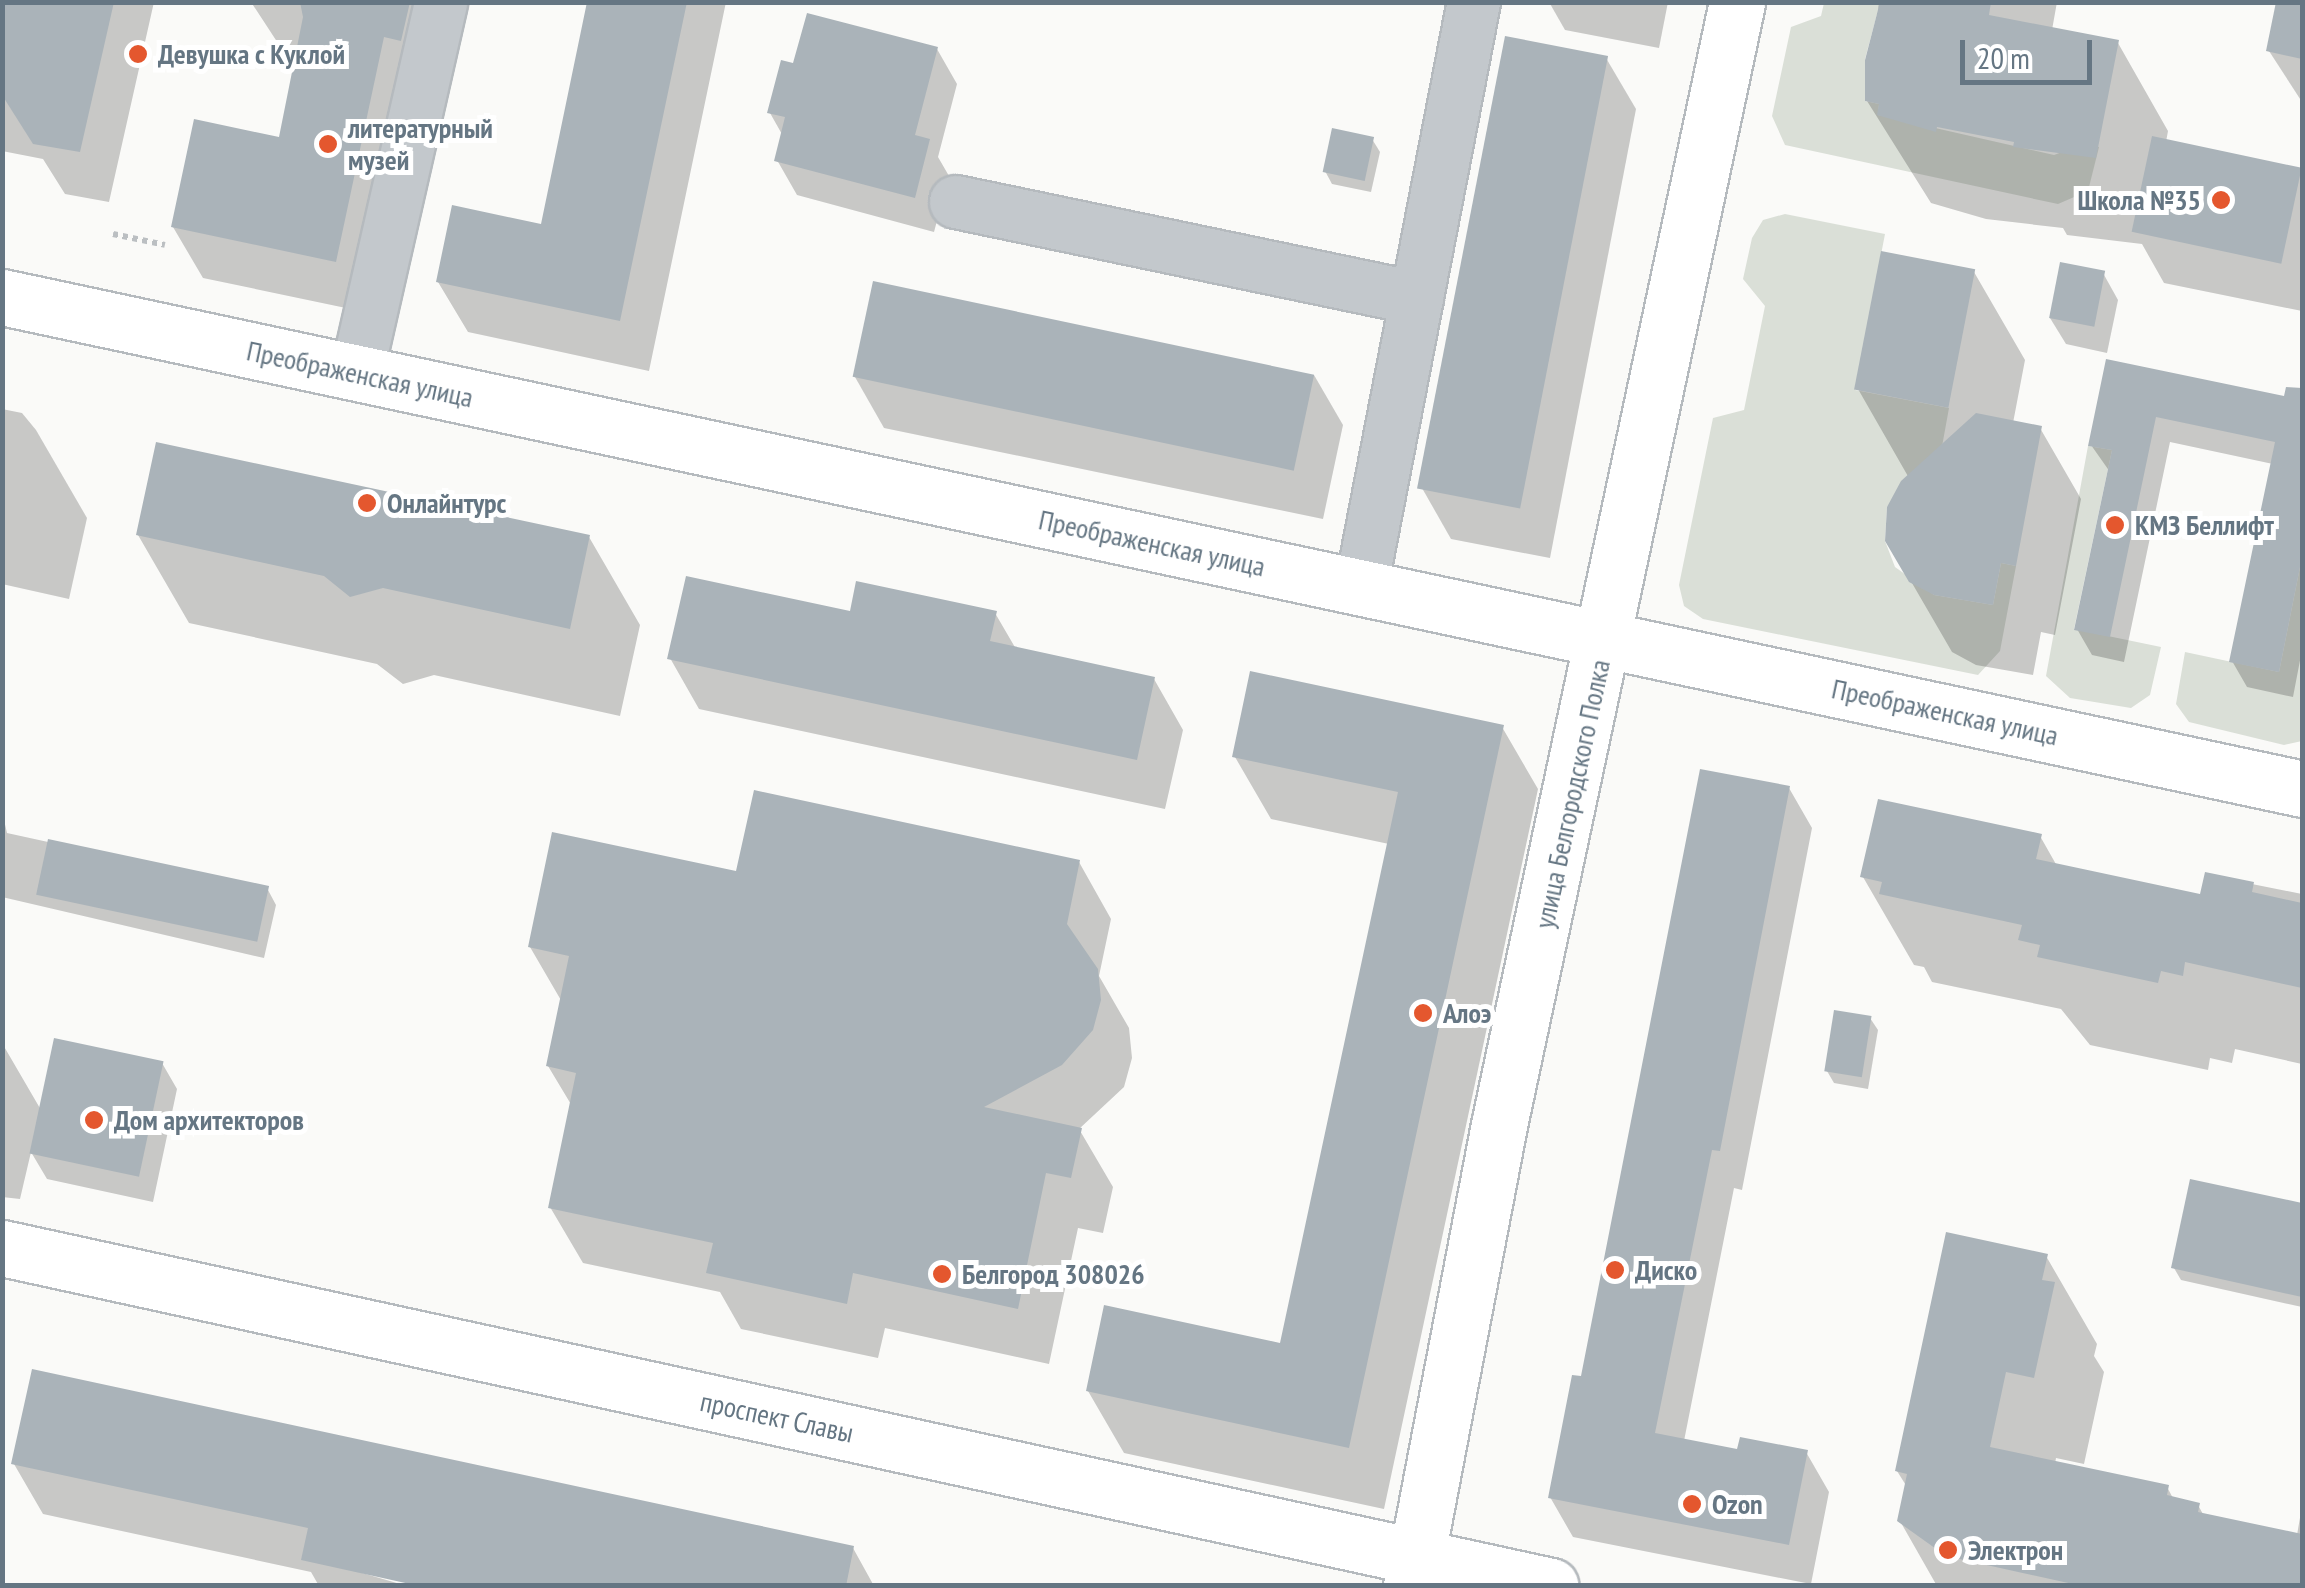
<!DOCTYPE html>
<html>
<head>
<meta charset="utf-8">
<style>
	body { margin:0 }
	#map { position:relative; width:2305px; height:1588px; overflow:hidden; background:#fafaf8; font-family:"PT Sans Narrow",sans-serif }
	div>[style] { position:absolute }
	.green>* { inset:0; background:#dadfd7 }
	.shadow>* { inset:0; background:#0003 }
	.building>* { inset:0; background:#aab3b9; transform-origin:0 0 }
	.path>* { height:6px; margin-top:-3px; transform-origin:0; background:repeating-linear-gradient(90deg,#bbbfc2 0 5px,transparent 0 10px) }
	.roads { filter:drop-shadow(2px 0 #b5babe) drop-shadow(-2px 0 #b5babe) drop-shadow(0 2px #b5babe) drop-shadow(0 -2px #b5babe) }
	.minor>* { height:52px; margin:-26px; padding:0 26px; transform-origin:26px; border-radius:26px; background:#c3c8cc }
	.major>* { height:55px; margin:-27.5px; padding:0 27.5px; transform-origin:27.5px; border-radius:27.5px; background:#fff }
	.dots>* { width:28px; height:28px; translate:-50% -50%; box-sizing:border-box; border:5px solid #fff; border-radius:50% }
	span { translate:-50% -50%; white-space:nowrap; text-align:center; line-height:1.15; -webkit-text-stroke:10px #fff; paint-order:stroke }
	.poi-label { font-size:28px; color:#657683; font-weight:700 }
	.left { translate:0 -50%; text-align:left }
	.right { translate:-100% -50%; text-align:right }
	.street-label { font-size:28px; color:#657683 }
	.frame { position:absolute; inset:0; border:5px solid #657683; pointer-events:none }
	.scale { position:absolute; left:1960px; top:40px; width:132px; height:45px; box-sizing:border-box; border:5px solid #657683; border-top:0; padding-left:12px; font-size:30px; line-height:35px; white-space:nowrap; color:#657683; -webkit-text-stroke:8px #fff; paint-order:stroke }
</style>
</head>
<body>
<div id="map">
	<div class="green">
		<div style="clip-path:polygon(1824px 3px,1880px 3px,1865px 59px,1865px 101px,1879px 104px,1878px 115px,2054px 155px,2084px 144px,2099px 147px,2088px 191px,2058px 204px,1785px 145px,1772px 116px,1791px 27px,1821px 16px)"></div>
		<div style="clip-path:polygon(1785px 214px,1885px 234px,1855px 390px,1949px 408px,1939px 463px,1887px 507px,1885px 541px,1895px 567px,1934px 595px,1993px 605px,2001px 563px,2016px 566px,2000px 651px,1978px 675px,1703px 619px,1684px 606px,1679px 585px,1713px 418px,1744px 410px,1765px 306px,1743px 279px,1752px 238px,1763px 220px)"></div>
		<div style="clip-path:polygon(2088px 446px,2112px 450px,2074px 629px,2161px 647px,2150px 695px,2131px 708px,2070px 698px,2046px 676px)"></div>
		<div style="clip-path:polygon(2302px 557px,2302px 741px,2284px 745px,2189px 722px,2176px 704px,2185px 652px,2279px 672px)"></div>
	</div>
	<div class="shadow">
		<div style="clip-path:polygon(2px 2px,154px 2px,109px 202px,65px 194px,43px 159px,2px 151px)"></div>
		<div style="clip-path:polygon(251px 2px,432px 2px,365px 312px,203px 278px,173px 227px,281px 140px,297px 59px,287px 57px)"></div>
		<div style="clip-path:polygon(590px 2px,726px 2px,649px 371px,468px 332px,438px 282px,543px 227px)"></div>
		<div style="clip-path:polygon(1549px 2px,1668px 2px,1659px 48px,1565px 30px)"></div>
		<div style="clip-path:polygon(1879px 2px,2057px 2px,2052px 30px,2118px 43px,2168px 131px,2166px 142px,2302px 169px,2302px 311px,2164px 283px,2142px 244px,2067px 235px,2063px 228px,1986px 219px,1931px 203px,1867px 101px)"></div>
		<div style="clip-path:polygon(2279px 2px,2302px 2px,2302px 102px,2269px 51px)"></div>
		<div style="clip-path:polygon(937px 49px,957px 84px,938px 157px,949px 176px,934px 232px,797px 195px,777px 160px,783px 136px,770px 113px,795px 66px)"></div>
		<div style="clip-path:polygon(1606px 58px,1636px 109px,1550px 558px,1451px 539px,1422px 488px)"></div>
		<div style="clip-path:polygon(1372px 139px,1380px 152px,1371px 192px,1332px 184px,1325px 171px)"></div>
		<div style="clip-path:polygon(1974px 272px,2025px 360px,2013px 423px,2040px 428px,2081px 499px,2055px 635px,2041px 632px,2033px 675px,1976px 665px,1952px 652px,1887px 540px,1909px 478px,1858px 389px)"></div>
		<div style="clip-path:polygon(2103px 273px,2118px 300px,2107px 353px,2066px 344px,2050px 318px)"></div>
		<div style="clip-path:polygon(2108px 362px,2302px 403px,2302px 650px,2293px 697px,2247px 687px,2232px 661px,2273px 464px,2170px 442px,2124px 662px,2092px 655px,2077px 629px,2110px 472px,2091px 445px)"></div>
		<div style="clip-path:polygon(1314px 375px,1343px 425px,1323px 519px,884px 428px,855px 377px)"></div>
		<div style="clip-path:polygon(2px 409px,22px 413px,36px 430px,87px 518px,69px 599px,2px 584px)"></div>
		<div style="clip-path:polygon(138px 535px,589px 537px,640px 625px,620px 716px,434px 675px,403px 684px,377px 664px,189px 623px)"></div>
		<div style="clip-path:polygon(995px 613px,1016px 649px,1154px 679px,1183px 730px,1165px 809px,699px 709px,670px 658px,852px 614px)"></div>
		<div style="clip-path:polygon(1502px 727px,1538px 789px,1384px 1509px,1124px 1453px,1088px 1391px,1282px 1346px,1389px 844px,1271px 819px,1235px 757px)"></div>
		<div style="clip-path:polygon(1789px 788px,1812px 828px,1742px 1190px,1734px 1188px,1684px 1441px,1739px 1452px,1806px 1452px,1829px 1492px,1811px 1584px,1573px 1537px,1550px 1497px,1583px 1379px)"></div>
		<div style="clip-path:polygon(2px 811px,7px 833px,268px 890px,276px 905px,264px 958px,2px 897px)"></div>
		<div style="clip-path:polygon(2040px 836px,2057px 866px,2202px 897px,2207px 875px,2302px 894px,2302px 1064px,2235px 1049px,2232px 1063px,2210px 1058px,2208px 1070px,2090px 1045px,2061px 1009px,1932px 982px,1924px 967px,1914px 965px,1863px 877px)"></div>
		<div style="clip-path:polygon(1079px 862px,1111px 919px,1099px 976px,1129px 1028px,1132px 1058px,1124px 1087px,1079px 1129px,1113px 1187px,1103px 1233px,1078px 1228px,1049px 1364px,885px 1328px,878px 1358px,741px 1329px,720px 1292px,583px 1263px,550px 1207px,572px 1106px,548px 1066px,562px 1002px,530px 947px,738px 874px)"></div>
		<div style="clip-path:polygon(1870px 1018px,1878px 1030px,1868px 1089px,1834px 1083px,1827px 1071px)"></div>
		<div style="clip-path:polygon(2px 1043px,41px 1110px,162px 1063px,177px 1089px,153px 1202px,47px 1179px,31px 1152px,20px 1199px,2px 1197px)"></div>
		<div style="clip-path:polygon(2192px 1182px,2302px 1205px,2302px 1307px,2181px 1280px,2174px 1268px)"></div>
		<div style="clip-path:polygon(2046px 1256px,2097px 1344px,2094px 1356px,2104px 1372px,2084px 1464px,2056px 1458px,2055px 1464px,2167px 1487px,2174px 1500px,2198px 1505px,2204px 1516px,2297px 1535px,2302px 1506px,2302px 1586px,1937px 1586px,1900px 1521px,1907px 1487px,1897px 1471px)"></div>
		<div style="clip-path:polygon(14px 1464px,853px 1548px,874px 1586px,431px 1586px,328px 1563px,407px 1586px,319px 1586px,311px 1572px,43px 1514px)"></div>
	</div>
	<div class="building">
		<div style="clip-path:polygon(2px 2px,114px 2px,80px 152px,33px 144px,2px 95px)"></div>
		<div style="clip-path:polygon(300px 2px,410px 2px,401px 41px,384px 37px,336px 262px,171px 227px,194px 119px,279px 137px,303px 17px)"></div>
		<div style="clip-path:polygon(587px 2px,687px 2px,620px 321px,436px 282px,452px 205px,541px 224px)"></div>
		<div style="clip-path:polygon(1880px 2px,1991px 2px,1989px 15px,2119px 40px,2096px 158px,2013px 147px,2014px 142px,1937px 127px,1936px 132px,1877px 115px,1879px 104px,1865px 101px,1865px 60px)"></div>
		<div style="clip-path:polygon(2276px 2px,2302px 2px,2302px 59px,2266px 51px)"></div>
		<div style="clip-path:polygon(807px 13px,938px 47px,915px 135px,930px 139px,915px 198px,774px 161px,785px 117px,767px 113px,781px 60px,793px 63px)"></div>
		<div style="left:1505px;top:36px;width:105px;height:461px;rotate:11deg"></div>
		<div style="left:1332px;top:128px;width:43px;height:45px;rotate:12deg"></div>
		<div style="left:2152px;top:136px;width:153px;height:98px;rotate:12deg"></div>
		<div style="left:1881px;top:251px;width:96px;height:141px;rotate:11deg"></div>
		<div style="left:2060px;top:262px;width:46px;height:57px;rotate:11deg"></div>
		<div style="left:873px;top:281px;width:451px;height:98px;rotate:12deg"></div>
		<div style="clip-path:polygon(2106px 359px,2284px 396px,2286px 387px,2302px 388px,2302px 557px,2279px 672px,2229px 662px,2275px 442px,2156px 417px,2110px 637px,2074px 630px,2112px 450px,2088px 446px)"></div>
		<div style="clip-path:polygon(1976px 413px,2042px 426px,2016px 566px,2001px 563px,1993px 605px,1934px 595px,1909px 582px,1885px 541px,1887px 507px,1901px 481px)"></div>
		<div style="clip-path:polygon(156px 442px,590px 535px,570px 629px,383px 588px,350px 597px,324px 576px,136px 535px)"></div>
		<div style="clip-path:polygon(686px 576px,850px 611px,856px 581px,997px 611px,990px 641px,1155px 677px,1137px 760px,667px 659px)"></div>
		<div style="clip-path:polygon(1250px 671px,1504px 725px,1349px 1448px,1086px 1391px,1104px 1305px,1280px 1343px,1398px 792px,1232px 757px)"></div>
		<div style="clip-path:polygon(1700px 769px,1790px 786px,1720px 1151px,1712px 1150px,1655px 1433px,1737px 1449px,1740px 1437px,1808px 1450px,1789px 1545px,1548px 1498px,1572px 1375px,1581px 1376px)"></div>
		<div style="clip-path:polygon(754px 790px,1080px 860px,1067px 924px,1098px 969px,1101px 1000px,1093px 1030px,1062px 1065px,984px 1107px,1082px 1128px,1071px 1178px,1046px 1173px,1018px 1309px,853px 1273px,847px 1304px,706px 1273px,713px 1243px,548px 1208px,576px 1073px,546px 1066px,569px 956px,528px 947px,552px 832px,736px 871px)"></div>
		<div style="clip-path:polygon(1878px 799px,2042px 834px,2036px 859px,2200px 894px,2205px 872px,2254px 882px,2252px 892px,2302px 903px,2302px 988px,2185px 962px,2183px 976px,2161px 971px,2158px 983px,2037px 957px,2040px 945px,2018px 940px,2022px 925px,1879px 894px,1882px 882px,1860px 877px)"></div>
		<div style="left:48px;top:839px;width:226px;height:57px;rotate:12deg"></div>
		<div style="left:1834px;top:1010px;width:38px;height:62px;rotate:9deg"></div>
		<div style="left:54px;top:1038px;width:112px;height:118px;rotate:12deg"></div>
		<div style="clip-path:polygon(2190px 1179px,2302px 1203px,2302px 1297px,2171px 1268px)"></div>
		<div style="clip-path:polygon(1946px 1232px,2048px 1254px,2042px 1280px,2055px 1282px,2034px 1378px,2006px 1372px,1990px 1447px,2169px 1485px,2167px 1495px,2200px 1503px,2198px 1512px,2302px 1534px,2302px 1586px,2082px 1586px,1946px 1556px,1897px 1521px,1907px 1474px,1895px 1471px)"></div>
		<div style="clip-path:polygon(32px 1369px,854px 1546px,846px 1586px,419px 1586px,301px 1560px,308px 1528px,11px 1464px)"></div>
	</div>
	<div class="path">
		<div style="left:113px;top:234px;width:53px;rotate:11.9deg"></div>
	</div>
	<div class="roads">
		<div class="minor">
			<div style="left:956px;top:202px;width:471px;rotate:11.8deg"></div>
			<div style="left:357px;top:373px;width:380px;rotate:-77.2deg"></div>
			<div style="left:1361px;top:588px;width:597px;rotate:-79.09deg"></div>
		</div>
		<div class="major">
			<div style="left:2px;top:297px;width:2352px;rotate:12.07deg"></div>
			<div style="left:2px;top:1248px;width:1585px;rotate:12.31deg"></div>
			<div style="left:1411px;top:1586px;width:469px;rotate:-79.2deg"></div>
			<div style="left:1499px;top:1125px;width:1148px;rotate:-78.03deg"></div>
		</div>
	</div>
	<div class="dots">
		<div style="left:138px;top:54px;background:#e4572e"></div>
		<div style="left:328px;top:144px;background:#e4572e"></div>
		<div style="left:2221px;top:200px;background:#e4572e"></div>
		<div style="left:367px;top:503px;background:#e4572e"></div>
		<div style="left:2115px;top:525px;background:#e4572e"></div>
		<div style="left:1423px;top:1013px;background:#e4572e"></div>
		<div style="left:94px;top:1120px;background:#e4572e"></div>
		<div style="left:1615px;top:1270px;background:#e4572e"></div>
		<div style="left:942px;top:1274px;background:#e4572e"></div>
		<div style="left:1692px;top:1504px;background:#e4572e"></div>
		<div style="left:1948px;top:1550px;background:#e4572e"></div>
	</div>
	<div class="poi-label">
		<span class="left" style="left:158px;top:54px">Девушка с Куклой</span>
		<span class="left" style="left:348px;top:144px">литературный<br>музей</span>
		<span class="right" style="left:2201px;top:200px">Школа №35</span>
		<span class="left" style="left:387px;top:503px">Онлайнтурс</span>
		<span class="left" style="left:2135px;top:525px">КМЗ Беллифт</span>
		<span class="left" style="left:1443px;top:1013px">Алоэ</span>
		<span class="left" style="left:114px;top:1120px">Дом архитекторов</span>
		<span class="left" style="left:1635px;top:1270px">Диско</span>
		<span class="left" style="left:962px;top:1274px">Белгород 308026</span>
		<span class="left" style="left:1712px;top:1504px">Ozon</span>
		<span class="left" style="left:1968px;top:1550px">Электрон</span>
	</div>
	<div class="street-label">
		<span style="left:360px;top:374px;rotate:12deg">Преображенская улица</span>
		<span style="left:1152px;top:543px;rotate:12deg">Преображенская улица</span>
		<span style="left:1945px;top:712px;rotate:12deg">Преображенская улица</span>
		<span style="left:1572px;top:794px;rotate:-78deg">улица Белгородского Полка</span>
		<span style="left:777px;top:1417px;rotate:12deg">проспект Славы</span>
	</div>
	<div class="frame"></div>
	<div class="scale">20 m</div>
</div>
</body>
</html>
